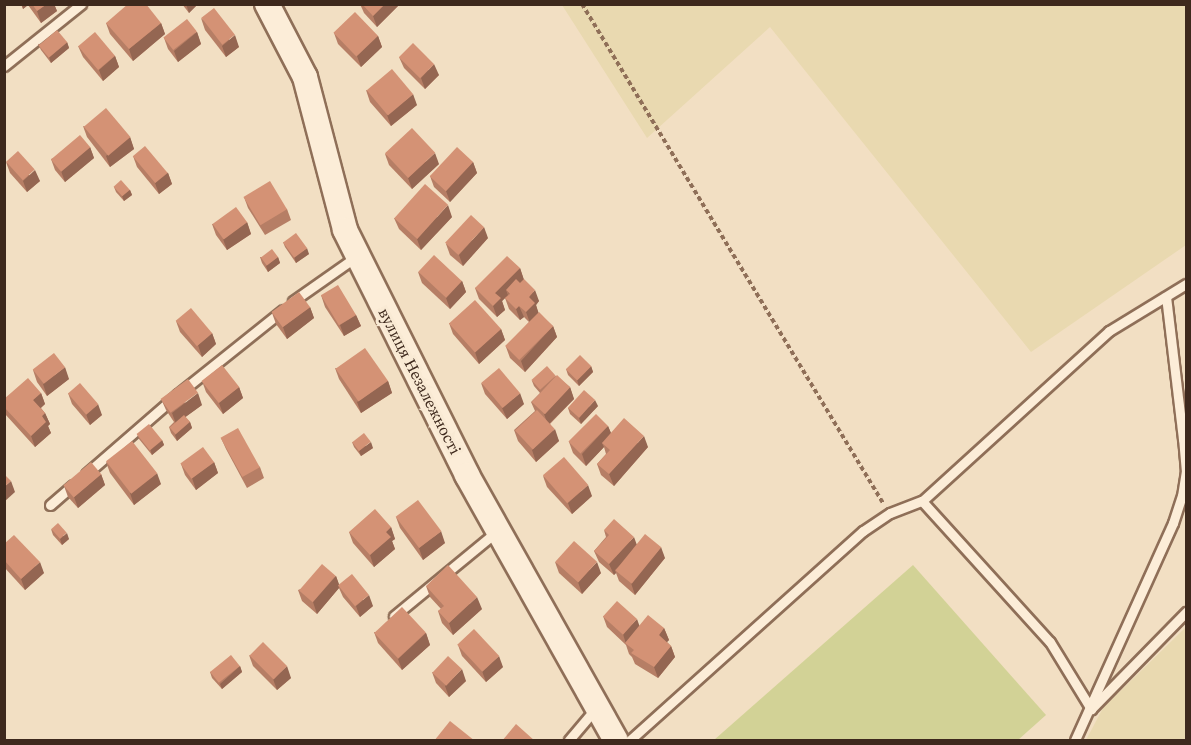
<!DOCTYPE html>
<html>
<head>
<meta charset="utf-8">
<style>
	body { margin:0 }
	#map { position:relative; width:1191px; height:745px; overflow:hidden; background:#f2dfc3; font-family:"Source Serif 4",serif }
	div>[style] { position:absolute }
	.farmland>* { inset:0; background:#e9d9b0 }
	.green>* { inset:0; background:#d2d296 }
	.path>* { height:4px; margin-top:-2px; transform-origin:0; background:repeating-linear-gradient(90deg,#8f6f58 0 4.5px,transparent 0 7.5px) }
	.roads { filter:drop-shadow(2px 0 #8f6f58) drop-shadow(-2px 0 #8f6f58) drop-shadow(0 2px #8f6f58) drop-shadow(0 -2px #8f6f58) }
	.service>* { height:9px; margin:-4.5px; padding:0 4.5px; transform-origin:4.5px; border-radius:4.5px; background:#fcedd8 }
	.tertiary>* { height:24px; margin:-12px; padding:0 12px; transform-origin:12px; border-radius:12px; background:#fcedd8 }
	.wall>* { inset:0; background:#b67e65 }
	.shaded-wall>* { inset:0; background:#946652 }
	.building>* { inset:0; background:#d49275; transform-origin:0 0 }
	span { translate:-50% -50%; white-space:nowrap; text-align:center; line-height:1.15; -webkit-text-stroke:6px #f9ead4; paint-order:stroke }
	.street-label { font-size:16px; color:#3e291d }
	.frame { position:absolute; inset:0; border:6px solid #3e291d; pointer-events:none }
</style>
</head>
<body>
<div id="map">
	<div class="farmland">
		<div style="clip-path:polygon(562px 5px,1186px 5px,1186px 245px,1031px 352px,770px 27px,647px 138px)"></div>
		<div style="clip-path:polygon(1186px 627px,1186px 740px,1086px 740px,1103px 708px)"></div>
	</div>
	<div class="green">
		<div style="clip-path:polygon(913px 565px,1046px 715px,1018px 740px,714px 740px)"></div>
	</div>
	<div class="path">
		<div style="left:582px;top:4px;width:583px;rotate:58.9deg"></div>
	</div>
	<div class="roads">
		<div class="service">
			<div style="left:4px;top:66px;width:99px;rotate:-38.8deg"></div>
			<div style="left:1186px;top:284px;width:90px;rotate:148.6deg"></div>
			<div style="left:1109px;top:331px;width:253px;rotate:137.7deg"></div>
			<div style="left:922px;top:501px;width:190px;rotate:47.8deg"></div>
			<div style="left:1050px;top:642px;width:79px;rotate:58.5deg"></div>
			<div style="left:1091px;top:709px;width:136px;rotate:-45.6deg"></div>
			<div style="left:293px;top:301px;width:78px;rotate:-35.1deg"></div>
			<div style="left:86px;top:474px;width:122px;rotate:-41deg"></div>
			<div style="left:178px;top:394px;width:134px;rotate:-38.7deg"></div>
			<div style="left:50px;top:505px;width:30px;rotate:-41deg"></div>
			<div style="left:394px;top:616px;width:134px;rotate:-39.5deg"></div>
			<div style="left:569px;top:740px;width:42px;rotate:-49.8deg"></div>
			<div style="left:630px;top:740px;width:313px;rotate:-41.9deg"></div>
			<div style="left:863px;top:531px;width:32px;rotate:-34deg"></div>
			<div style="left:890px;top:513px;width:34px;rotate:-21deg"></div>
			<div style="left:1075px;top:740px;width:238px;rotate:-65.7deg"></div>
			<div style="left:1173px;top:523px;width:28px;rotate:-72deg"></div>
			<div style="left:1182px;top:496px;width:24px;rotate:-81deg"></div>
			<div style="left:1186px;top:472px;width:33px;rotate:-95deg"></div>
			<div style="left:1183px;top:439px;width:143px;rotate:-96.8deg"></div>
		</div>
		<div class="tertiary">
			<div style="left:267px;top:4px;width:82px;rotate:62.5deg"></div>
			<div style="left:305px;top:77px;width:158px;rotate:75.3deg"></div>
			<div style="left:345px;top:230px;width:274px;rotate:63.5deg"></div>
			<div style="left:467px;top:475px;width:304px;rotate:60.7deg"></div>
		</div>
	</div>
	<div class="wall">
		<div style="clip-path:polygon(21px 4px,54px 4px,57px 11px,41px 23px,28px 5px,23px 9px)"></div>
		<div style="clip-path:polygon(182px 4px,198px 4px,189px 13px)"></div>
		<div style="clip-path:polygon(360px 4px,398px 4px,398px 6px,377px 27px,364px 13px)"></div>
		<div style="clip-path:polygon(201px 18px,239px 47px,226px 57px,205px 30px)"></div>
		<div style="clip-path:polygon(106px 23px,161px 23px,165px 34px,133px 61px,110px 34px)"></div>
		<div style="clip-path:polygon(197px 32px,201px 44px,178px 62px,168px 49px,164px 38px)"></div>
		<div style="clip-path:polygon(334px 33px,378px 36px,382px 47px,361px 67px,338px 44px)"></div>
		<div style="clip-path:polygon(67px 42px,69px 48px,51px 63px,41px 50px,38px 44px)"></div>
		<div style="clip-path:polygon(78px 46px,115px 56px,119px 67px,103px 81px,83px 57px)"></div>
		<div style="clip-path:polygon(399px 57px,439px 75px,425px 89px,404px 68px)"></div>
		<div style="clip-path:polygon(366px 90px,417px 105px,391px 126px,370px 102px)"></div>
		<div style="clip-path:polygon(83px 126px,130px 137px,134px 149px,110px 167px,87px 137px)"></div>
		<div style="clip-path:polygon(90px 147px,94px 158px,65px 182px,55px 170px,51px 159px)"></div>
		<div style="clip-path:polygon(385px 154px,439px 164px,412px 189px,389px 165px)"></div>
		<div style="clip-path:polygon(133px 156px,168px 173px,172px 184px,159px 194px,137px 167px)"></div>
		<div style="clip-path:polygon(6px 162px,40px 181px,27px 192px,10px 173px)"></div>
		<div style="clip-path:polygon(473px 162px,477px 173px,450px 202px,434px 187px,430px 176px)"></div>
		<div style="clip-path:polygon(114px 187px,130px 190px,132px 195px,124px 201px,116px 192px)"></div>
		<div style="clip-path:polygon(244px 197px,287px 209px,291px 220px,265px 235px,248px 208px)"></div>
		<div style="clip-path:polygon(452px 217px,421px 250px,399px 229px,394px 218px)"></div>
		<div style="clip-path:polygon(247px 222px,251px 234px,227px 250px,216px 235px,212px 224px)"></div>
		<div style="clip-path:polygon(488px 238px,463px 266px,450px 255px,446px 244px)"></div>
		<div style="clip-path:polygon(283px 242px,309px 254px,296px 263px,285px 247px)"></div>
		<div style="clip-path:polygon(260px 257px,278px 257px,280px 263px,268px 272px,262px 263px)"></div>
		<div style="clip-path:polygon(520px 268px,524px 280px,539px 301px,536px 305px,538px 313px,553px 326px,557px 337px,525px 372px,510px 358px,506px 347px,529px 322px,524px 317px,520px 320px,509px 309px,505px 298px,508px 295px,502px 301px,505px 310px,497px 317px,479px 299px,475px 288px)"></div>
		<div style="clip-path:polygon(418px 272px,462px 281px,466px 292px,450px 309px,422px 283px)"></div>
		<div style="clip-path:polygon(321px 295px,356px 315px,361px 326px,344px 336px,325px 307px)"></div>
		<div style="clip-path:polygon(310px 307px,314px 318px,287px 339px,276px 324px,272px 313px)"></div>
		<div style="clip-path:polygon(176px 321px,212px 333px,216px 344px,202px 357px,180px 332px)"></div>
		<div style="clip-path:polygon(449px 323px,501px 329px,505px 340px,479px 364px,453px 334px)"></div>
		<div style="clip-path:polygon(591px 366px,593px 372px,579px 386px,568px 375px,566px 369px)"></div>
		<div style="clip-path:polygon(335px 368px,388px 381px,392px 393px,361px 413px,339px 379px)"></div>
		<div style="clip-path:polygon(33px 370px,69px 379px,47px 396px,37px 382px)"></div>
		<div style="clip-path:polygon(556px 376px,570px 387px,574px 399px,550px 424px,559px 441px,536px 462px,518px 441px,514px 430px,535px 411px,531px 402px,540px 393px,534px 386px,532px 381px)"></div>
		<div style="clip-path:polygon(202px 381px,239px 387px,243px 398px,223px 414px,206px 392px)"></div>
		<div style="clip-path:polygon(481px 383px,524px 404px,507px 419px,485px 394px)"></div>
		<div style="clip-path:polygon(41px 393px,45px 404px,41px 408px,45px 413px,50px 424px,48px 426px,51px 433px,35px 447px,5px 414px,4px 399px)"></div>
		<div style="clip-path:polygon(68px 393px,102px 415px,90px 425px,72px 404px)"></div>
		<div style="clip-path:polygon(161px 399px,202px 405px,185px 417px,190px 422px,192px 428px,177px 441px,171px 433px,169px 427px,174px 422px,166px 410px)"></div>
		<div style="clip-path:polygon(598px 406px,581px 424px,570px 414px,568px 408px)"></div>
		<div style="clip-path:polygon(608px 426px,611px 433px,648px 447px,614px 486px,601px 475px,597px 464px,606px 454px,604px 447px,586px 466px,573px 453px,569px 442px)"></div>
		<div style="clip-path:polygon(137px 434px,162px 440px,164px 445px,152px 455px,139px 439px)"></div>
		<div style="clip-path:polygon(221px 438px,260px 467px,264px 478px,247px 488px,226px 449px)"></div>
		<div style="clip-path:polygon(352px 442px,373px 448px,361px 456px,354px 447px)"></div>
		<div style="clip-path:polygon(106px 462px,161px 484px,134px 505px,110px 473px)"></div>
		<div style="clip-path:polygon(214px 462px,218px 473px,196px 490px,185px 475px,181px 464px)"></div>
		<div style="clip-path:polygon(101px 474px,105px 485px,78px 508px,68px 497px,64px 486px)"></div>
		<div style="clip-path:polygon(543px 476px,592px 496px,572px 514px,547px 487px)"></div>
		<div style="clip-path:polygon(396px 517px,445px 543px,423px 560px,400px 528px)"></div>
		<div style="clip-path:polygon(391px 527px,395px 539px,392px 541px,395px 549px,374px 567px,353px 543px,349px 532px)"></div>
		<div style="clip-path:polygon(51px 529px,69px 539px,62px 545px,53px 535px)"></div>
		<div style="clip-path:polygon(604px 530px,636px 544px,665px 558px,635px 595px,619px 581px,616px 573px,614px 575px,599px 562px,594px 551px,606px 537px)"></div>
		<div style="clip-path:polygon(4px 544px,44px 573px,25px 590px,4px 567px)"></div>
		<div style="clip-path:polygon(555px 562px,601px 573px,582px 594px,559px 573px)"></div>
		<div style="clip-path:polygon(336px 576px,339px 585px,373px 606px,360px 617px,343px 597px,339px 588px,317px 614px,302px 601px,298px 590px)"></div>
		<div style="clip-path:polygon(426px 586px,482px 609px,453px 635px,442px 623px,438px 611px,441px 609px,430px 597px)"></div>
		<div style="clip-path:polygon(603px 616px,639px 626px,664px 628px,669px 640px,667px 642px,671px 646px,675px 657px,658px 678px,635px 664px,632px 657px,629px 654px,626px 645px,607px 627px)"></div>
		<div style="clip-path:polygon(374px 632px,426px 633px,430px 645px,402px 670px,378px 643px)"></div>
		<div style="clip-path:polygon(458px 645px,503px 667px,486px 682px,462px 656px)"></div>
		<div style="clip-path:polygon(249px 655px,291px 678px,277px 690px,253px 666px)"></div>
		<div style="clip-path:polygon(240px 666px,242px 672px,222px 689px,212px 678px,210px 672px)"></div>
		<div style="clip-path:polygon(432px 672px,466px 681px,449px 697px,436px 683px)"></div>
	</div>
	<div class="shaded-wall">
		<div style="clip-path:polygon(22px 4px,28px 4px,28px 5px,23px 9px)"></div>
		<div style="clip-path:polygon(47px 4px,54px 4px,57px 11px,41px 23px,37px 11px)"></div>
		<div style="clip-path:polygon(186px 4px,198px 4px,189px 13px)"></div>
		<div style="clip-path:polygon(385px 4px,398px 4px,398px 6px,377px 27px,373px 16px)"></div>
		<div style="clip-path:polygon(161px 23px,165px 34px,133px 61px,129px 49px)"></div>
		<div style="clip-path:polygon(197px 32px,201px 44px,178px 62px,174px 51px)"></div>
		<div style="clip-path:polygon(235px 35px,239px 47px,226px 57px,222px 46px)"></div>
		<div style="clip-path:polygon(378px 36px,382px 47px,361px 67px,357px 56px)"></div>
		<div style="clip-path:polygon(67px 42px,69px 48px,51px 63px,49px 57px)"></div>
		<div style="clip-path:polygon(115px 56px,119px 67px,103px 81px,99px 70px)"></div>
		<div style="clip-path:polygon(434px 64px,439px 75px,425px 89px,421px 78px)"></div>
		<div style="clip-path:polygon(413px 94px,417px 105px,391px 126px,387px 115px)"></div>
		<div style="clip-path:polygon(130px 137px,134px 149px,110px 167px,106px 156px)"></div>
		<div style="clip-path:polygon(90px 147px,94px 158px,65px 182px,61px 171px)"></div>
		<div style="clip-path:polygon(435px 153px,439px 164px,412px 189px,408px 178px)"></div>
		<div style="clip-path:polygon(473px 162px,477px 173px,450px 202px,446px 191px)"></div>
		<div style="clip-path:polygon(35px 170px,40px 181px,27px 192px,23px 181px)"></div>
		<div style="clip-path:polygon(168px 173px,172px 184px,159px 194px,155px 183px)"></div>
		<div style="clip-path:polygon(130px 190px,132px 195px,124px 201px,122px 196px)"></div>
		<div style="clip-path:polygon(448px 205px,452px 217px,421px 250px,417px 239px)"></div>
		<div style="clip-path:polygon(247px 222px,251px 234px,227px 250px,223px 239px)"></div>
		<div style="clip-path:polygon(484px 227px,488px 238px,463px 266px,459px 255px)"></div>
		<div style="clip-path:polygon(307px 248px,309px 254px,296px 263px,294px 257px)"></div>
		<div style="clip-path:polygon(278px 257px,280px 263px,268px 272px,266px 266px)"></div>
		<div style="clip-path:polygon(520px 268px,524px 280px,509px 294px,506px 290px,508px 295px,502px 301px,505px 310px,497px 317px,493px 306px,495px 293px)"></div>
		<div style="clip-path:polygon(462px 281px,466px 292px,450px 309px,446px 298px)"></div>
		<div style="clip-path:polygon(535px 290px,539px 301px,536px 305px,539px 314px,530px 323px,526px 312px,529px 297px)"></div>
		<div style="clip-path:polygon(519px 306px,524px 317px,520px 320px,516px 309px)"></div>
		<div style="clip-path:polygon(310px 307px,314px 318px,287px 339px,283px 327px)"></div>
		<div style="clip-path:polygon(356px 315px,361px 326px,344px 336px,340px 325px)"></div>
		<div style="clip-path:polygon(553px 326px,557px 337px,525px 372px,521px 361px)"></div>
		<div style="clip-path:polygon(501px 329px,505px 340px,479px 364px,475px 352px)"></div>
		<div style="clip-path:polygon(212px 333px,216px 344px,202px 357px,198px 345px)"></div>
		<div style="clip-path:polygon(591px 366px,593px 372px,579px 386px,577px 380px)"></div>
		<div style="clip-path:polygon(65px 367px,69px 379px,47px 396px,43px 384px)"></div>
		<div style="clip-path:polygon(388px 381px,392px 393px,361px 413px,357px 402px)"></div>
		<div style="clip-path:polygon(239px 387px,243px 398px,223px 414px,219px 403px)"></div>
		<div style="clip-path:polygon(570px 387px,574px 399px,548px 425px,544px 414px)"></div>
		<div style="clip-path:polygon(41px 393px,45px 404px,37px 411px,33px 400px)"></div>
		<div style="clip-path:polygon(198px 393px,202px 405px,176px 424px,172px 413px)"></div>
		<div style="clip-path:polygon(520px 393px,524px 404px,507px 419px,502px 408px)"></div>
		<div style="clip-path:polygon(595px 400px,598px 406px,581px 424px,579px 418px)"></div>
		<div style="clip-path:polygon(98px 404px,102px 415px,90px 425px,86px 414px)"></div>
		<div style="clip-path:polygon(45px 413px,50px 424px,48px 426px,51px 433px,35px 447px,31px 436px,42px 416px)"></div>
		<div style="clip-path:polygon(190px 422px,192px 428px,177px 441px,175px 435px)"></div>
		<div style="clip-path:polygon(608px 426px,613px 438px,602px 443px,604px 447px,586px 466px,582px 454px)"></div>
		<div style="clip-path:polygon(555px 429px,559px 441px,536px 462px,532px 450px)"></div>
		<div style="clip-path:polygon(644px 436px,648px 447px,614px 486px,609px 474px)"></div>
		<div style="clip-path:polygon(162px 440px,164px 445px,152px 455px,150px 449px)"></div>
		<div style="clip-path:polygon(371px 442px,373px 448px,361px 456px,359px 451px)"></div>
		<div style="clip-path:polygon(214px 462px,218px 473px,196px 490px,192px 478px)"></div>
		<div style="clip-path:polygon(157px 473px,161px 484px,134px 505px,130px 493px)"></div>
		<div style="clip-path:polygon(101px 474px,105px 485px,78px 508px,74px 497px)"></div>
		<div style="clip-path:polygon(11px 481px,15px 492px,4px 502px,4px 487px)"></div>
		<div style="clip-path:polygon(588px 485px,592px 496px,572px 514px,568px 503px)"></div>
		<div style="clip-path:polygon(391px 527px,395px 539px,392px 541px,395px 549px,374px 567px,370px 555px,386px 532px)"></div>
		<div style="clip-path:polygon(441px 531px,445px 543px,423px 560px,419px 548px)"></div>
		<div style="clip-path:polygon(67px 533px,69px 539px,62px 545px,60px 539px)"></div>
		<div style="clip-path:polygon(634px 537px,638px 548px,615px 570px,616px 573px,614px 575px,609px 564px)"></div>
		<div style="clip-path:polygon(661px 547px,665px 558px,635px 595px,631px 583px)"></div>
		<div style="clip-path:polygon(40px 562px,44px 573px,25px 590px,21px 579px)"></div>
		<div style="clip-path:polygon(597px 562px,601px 573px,582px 594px,578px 582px)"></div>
		<div style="clip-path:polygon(336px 576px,340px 587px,338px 585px,339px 588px,317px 614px,313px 602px)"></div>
		<div style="clip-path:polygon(369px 595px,373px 606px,360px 617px,356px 606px)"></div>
		<div style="clip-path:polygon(477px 597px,482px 609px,453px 635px,449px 623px)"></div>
		<div style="clip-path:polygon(637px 619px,641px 630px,626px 644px,623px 634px)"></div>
		<div style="clip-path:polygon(664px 628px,669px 640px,663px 646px,659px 635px)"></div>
		<div style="clip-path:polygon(426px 633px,430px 645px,402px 670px,398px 659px)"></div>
		<div style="clip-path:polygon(671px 646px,675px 657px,658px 678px,654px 667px)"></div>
		<div style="clip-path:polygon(499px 656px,503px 667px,486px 682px,482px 671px)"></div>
		<div style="clip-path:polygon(240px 666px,242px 672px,222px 689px,220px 684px)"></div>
		<div style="clip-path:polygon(287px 666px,291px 678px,277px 690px,273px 679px)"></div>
		<div style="clip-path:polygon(462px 669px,466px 681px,449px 697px,445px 686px)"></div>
	</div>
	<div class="building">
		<div style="clip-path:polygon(32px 4px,47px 4px,37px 11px)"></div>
		<div style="clip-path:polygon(128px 4px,146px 4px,161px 23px,129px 49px,106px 23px)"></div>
		<div style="clip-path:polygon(362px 4px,385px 4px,373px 16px)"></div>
		<div style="left:214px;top:8px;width:34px;height:16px;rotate:52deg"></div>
		<div style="left:355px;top:12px;width:33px;height:30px;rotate:46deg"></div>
		<div style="left:187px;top:19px;width:16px;height:30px;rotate:52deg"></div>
		<div style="left:57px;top:30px;width:16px;height:24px;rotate:50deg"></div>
		<div style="left:95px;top:32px;width:31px;height:22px;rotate:50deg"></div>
		<div style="left:413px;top:43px;width:30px;height:20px;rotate:45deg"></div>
		<div style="left:392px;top:69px;width:33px;height:33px;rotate:50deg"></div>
		<div style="left:106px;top:108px;width:38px;height:29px;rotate:50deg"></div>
		<div style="left:412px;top:128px;width:34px;height:37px;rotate:47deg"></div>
		<div style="left:80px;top:135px;width:16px;height:38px;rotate:50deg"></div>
		<div style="left:145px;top:146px;width:35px;height:16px;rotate:50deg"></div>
		<div style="left:457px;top:147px;width:22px;height:40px;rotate:43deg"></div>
		<div style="left:18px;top:151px;width:25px;height:16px;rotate:48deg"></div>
		<div style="left:121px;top:180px;width:13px;height:10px;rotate:48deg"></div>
		<div style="left:270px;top:181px;width:33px;height:31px;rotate:59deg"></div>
		<div style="left:425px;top:184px;width:31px;height:46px;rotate:42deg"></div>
		<div style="left:236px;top:207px;width:19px;height:29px;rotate:54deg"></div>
		<div style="left:471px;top:215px;width:18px;height:38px;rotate:43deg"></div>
		<div style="left:296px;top:233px;width:19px;height:16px;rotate:54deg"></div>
		<div style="left:272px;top:249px;width:10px;height:14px;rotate:53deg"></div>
		<div style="left:434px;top:255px;width:38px;height:23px;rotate:43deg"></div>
		<div style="clip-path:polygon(507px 256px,520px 268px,495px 293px,501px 298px,493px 306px,475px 288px)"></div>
		<div style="clip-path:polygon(516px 279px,520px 283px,524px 279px,535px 290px,529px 297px,535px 303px,526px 312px,519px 306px,516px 309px,505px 298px,510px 294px,506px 290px)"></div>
		<div style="left:338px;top:285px;width:35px;height:20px;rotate:59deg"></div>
		<div style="left:299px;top:292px;width:19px;height:34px;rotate:54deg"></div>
		<div style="left:475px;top:300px;width:39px;height:35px;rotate:48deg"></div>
		<div style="left:191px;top:308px;width:33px;height:20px;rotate:50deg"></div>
		<div style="left:539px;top:312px;width:20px;height:48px;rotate:45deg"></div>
		<div style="left:365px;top:348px;width:40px;height:36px;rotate:55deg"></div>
		<div style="left:54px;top:353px;width:18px;height:27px;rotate:52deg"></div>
		<div style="left:580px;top:355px;width:16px;height:20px;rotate:45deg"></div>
		<div style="left:222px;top:365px;width:28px;height:26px;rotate:52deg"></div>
		<div style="left:547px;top:366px;width:13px;height:21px;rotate:48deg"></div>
		<div style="left:499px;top:368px;width:33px;height:23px;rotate:50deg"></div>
		<div style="left:557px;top:375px;width:18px;height:37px;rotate:43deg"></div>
		<div style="clip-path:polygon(28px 378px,41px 393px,33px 400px,45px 413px,42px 416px,46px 422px,31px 436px,4px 407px,4px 399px)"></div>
		<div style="left:188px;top:379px;width:17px;height:34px;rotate:54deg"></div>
		<div style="left:80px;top:383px;width:28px;height:16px;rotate:49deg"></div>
		<div style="left:584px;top:390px;width:15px;height:24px;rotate:42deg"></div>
		<div style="left:537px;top:410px;width:26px;height:30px;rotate:47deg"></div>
		<div style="left:596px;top:414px;width:17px;height:39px;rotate:45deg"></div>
		<div style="left:184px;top:415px;width:9px;height:19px;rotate:49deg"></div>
		<div style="clip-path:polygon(624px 418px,644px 436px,609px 474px,597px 464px,610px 450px,602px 443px)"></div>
		<div style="left:149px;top:424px;width:21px;height:16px;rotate:51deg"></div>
		<div style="left:238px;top:428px;width:45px;height:20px;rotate:61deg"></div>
		<div style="left:364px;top:433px;width:11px;height:15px;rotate:52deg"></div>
		<div style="left:132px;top:441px;width:41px;height:33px;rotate:52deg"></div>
		<div style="left:203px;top:447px;width:19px;height:28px;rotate:54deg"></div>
		<div style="left:564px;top:457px;width:37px;height:28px;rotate:49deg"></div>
		<div style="left:91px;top:462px;width:16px;height:36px;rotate:50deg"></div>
		<div style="clip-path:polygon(4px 474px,11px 481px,4px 487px)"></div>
		<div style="left:418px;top:500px;width:39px;height:28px;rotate:53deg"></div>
		<div style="clip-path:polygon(375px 509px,391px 527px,386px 532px,391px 537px,370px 555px,349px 532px)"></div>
		<div style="clip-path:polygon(614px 519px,634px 537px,609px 564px,594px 551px,609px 535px,604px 530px)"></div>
		<div style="left:58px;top:523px;width:13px;height:9px;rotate:48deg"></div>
		<div style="left:645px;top:534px;width:21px;height:47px;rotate:39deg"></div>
		<div style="clip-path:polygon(14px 535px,40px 562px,21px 579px,4px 560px,4px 544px)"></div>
		<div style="left:574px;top:541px;width:31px;height:28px;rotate:42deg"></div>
		<div style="left:322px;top:564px;width:18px;height:35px;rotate:41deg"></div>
		<div style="clip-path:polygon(448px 565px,477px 597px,449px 623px,438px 611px,444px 606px,426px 586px)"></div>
		<div style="left:352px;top:574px;width:27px;height:18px;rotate:51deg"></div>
		<div style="left:617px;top:601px;width:27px;height:21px;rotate:42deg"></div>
		<div style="left:402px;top:607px;width:35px;height:38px;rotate:47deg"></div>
		<div style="clip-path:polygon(648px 615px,664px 628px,659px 635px,671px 646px,654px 667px,631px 653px,634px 650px,625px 643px)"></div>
		<div style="left:474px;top:629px;width:37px;height:23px;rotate:47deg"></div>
		<div style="left:263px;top:642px;width:34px;height:19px;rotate:45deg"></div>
		<div style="left:231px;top:655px;width:14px;height:27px;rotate:51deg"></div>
		<div style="left:448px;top:656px;width:19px;height:23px;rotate:43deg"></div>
		<div style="clip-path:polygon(450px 721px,475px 741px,434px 741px)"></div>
		<div style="clip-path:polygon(516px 724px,535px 741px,502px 741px)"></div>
	</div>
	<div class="street-label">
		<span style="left:420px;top:381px;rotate:63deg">вулиця Незалежності</span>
	</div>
	<div class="frame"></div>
</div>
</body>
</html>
